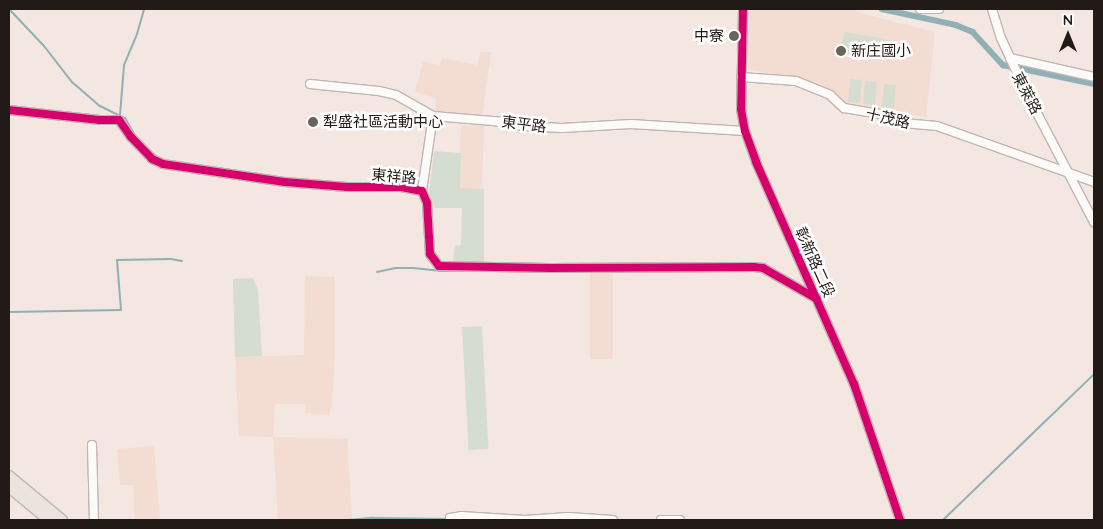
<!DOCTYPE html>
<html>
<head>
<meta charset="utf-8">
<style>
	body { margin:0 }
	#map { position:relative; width:1103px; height:529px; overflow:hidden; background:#f4e7e1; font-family:Quicksand,"Noto Sans TC",sans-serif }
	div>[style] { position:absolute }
	.built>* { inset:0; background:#f3dcd1; transform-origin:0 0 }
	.green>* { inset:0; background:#d5ddd0; transform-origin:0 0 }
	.stream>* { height:2px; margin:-1px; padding:0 1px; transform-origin:1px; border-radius:1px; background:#90b0b6 }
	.canal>* { height:5.5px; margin:-2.75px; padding:0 2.75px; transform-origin:2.75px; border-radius:2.75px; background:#90b0b6 }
	.roads { filter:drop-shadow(1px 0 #c0b6b1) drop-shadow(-1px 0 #c0b6b1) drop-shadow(0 1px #c0b6b1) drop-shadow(0 -1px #c0b6b1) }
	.minor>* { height:8px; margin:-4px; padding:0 4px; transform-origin:4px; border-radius:4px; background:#fdfbfa }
	.major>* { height:10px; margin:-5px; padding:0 5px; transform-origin:5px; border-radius:5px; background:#ebe4dd }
	.cycleway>* { height:8px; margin:-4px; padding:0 4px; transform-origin:4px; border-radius:4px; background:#d6006c }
	.dots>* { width:14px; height:14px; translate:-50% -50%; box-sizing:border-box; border:2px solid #fff; border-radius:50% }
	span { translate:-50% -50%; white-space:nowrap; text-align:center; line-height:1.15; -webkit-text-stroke:5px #fff; paint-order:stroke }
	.poi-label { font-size:15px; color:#221a16 }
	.right { translate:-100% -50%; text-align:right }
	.left { translate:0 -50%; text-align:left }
	.street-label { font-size:15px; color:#221a16 }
	.frame { position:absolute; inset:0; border:10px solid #221a16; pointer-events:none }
	.north { position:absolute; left:1043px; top:10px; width:50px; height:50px; -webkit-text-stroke:4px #fff; paint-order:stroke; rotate:0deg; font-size:14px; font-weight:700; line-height:20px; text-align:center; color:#221a16 }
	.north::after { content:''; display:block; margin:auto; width:18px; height:22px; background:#221a16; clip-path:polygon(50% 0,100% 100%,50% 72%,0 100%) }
</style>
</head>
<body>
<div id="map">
	<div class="built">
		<div style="clip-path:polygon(750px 9px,854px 9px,860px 13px,935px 32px,926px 117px,847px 103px,819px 83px,747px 69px)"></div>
		<div style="clip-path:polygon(480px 52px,491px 52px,482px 119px,437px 116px,435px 98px,415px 92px,423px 61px,439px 66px,442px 58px,478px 65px)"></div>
		<div style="left:461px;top:125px;width:23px;height:64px;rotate:2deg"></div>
		<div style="left:590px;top:272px;width:23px;height:87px"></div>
		<div style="clip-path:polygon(305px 276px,335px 277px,335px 355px,332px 405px,329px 415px,305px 413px,305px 404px,275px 404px,273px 437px,347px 439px,352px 519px,278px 520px,273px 437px,239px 436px,235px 357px,304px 355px)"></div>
		<div style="clip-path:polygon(154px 446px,160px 520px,135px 520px,133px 485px,120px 485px,117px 449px)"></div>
	</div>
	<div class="green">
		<div style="left:844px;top:32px;width:38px;height:21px;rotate:9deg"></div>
		<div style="left:883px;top:39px;width:11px;height:20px;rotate:10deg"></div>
		<div style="left:850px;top:79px;width:12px;height:23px;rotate:5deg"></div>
		<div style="left:865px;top:81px;width:12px;height:23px;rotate:5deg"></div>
		<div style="left:884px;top:84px;width:12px;height:23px;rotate:5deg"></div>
		<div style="clip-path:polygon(434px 151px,461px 153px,460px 188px,484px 189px,484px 270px,452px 269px,455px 246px,461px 245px,462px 208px,434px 208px,429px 194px)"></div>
		<div style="clip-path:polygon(253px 278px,258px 290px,262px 356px,235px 357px,233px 279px)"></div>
		<div style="left:482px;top:326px;width:123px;height:20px;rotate:87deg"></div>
	</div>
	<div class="stream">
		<div style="left:9px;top:9px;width:51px;rotate:46.6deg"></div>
		<div style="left:44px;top:46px;width:46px;rotate:52.1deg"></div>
		<div style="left:72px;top:82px;width:37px;rotate:41deg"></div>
		<div style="left:100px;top:106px;width:28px;rotate:26deg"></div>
		<div style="left:125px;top:118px;width:24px;rotate:60deg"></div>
		<div style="left:137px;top:139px;width:30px;rotate:42deg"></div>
		<div style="left:120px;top:115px;width:50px;rotate:-85.4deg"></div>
		<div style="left:124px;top:65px;width:34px;rotate:-67deg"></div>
		<div style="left:137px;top:34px;width:26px;rotate:-74deg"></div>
		<div style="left:178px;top:170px;width:10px;rotate:6deg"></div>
		<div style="left:377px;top:272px;width:19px;rotate:-12deg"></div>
		<div style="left:396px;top:268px;width:17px"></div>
		<div style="left:413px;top:268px;width:29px;rotate:6deg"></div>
		<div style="left:442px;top:271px;width:89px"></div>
		<div style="left:9px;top:312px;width:112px;rotate:-1deg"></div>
		<div style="left:121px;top:310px;width:50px;rotate:-94.6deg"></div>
		<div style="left:117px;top:260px;width:54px;rotate:-1.1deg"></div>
		<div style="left:171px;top:259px;width:11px;rotate:10deg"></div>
		<div style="left:348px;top:520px;width:25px;rotate:-5deg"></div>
		<div style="left:373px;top:518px;width:74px;rotate:0.8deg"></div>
		<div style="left:943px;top:520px;width:210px;rotate:-44deg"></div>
	</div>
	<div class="canal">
		<div style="left:882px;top:9px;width:76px;rotate:12.2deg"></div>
		<div style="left:956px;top:25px;width:18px;rotate:22deg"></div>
		<div style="left:973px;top:32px;width:45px;rotate:47.7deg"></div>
		<div style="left:1003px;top:65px;width:93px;rotate:11.8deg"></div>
	</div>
	<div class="roads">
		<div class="minor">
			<div style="left:743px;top:9px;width:100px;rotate:91.1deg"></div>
			<div style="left:741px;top:109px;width:22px;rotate:80deg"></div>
			<div style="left:745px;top:131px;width:33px;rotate:70deg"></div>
			<div style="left:756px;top:162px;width:243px;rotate:66.2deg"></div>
			<div style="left:854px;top:384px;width:144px;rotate:71.3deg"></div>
			<div style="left:920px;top:9px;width:19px"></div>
			<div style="left:992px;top:9px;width:30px;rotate:73deg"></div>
			<div style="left:1001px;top:38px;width:60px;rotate:65.2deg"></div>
			<div style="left:1026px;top:92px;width:147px;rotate:62.4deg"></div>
			<div style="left:1010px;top:58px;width:86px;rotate:12.7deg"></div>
			<div style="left:741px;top:77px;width:55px;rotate:4.2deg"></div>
			<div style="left:796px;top:81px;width:37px;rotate:22deg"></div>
			<div style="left:830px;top:95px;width:19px;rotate:43deg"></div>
			<div style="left:844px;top:108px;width:49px;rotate:9.5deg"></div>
			<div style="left:892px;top:116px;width:13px;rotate:32deg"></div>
			<div style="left:903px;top:123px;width:34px;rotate:5deg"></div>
			<div style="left:937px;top:126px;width:167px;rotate:19.6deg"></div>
			<div style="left:310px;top:84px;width:69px;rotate:5.8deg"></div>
			<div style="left:379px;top:91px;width:17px;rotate:13deg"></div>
			<div style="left:396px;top:95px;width:43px;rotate:29.6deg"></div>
			<div style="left:433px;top:116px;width:72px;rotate:4.8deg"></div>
			<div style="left:505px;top:122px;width:17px;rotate:13deg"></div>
			<div style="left:522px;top:126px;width:40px;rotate:2.9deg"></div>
			<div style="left:562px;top:128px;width:69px;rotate:-3.3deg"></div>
			<div style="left:631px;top:124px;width:114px;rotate:3.5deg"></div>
			<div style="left:9px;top:110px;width:91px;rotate:6.3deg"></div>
			<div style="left:99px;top:120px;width:20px"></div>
			<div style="left:119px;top:120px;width:21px;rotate:55deg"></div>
			<div style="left:131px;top:137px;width:30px;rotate:46deg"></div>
			<div style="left:152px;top:159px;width:12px;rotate:24deg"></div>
			<div style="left:163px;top:164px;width:123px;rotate:8.4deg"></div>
			<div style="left:285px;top:182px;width:62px;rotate:4.6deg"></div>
			<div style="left:347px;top:187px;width:54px"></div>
			<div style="left:401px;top:187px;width:21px;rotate:11deg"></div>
			<div style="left:422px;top:191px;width:13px;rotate:67deg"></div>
			<div style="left:427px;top:203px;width:51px;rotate:86.6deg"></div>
			<div style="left:430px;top:254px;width:15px;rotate:53deg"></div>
			<div style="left:439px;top:266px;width:111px;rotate:1deg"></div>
			<div style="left:550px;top:268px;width:204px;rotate:-0.3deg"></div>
			<div style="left:754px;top:267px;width:9px;rotate:6deg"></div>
			<div style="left:763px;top:268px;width:62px;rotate:29.9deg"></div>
			<div style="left:422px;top:191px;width:76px;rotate:-81.7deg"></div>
			<div style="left:92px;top:445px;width:75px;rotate:88.5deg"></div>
			<div style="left:450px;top:520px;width:2px;rotate:-90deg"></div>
			<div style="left:450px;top:518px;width:11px;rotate:-10deg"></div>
			<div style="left:461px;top:516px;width:64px;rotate:3.6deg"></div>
			<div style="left:525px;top:520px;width:43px;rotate:-4deg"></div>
			<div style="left:568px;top:517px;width:45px;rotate:3.8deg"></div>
			<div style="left:661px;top:520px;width:19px"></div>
		</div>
		<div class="major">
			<div style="left:9px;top:476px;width:69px;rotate:39.7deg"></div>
			<div style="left:9px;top:487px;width:52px;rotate:39.5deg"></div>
		</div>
	</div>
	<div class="cycleway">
		<div style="left:743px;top:9px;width:100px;rotate:91.1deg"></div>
		<div style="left:741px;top:109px;width:22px;rotate:80deg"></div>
		<div style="left:745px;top:131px;width:33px;rotate:70deg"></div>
		<div style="left:756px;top:162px;width:243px;rotate:66.2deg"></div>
		<div style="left:854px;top:384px;width:144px;rotate:71.3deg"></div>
		<div style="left:9px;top:110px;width:91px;rotate:6.3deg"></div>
		<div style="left:99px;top:120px;width:20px"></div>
		<div style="left:119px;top:120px;width:21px;rotate:55deg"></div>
		<div style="left:131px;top:137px;width:30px;rotate:46deg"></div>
		<div style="left:152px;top:159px;width:12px;rotate:24deg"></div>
		<div style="left:163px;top:164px;width:123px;rotate:8.4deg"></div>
		<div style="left:285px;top:182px;width:62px;rotate:4.6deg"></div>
		<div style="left:347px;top:187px;width:54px"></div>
		<div style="left:401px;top:187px;width:21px;rotate:11deg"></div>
		<div style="left:422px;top:191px;width:13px;rotate:67deg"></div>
		<div style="left:427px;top:203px;width:51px;rotate:86.6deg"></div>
		<div style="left:430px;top:254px;width:15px;rotate:53deg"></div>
		<div style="left:439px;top:266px;width:111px;rotate:1deg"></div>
		<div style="left:550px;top:268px;width:204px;rotate:-0.3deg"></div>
		<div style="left:754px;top:267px;width:9px;rotate:6deg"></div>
		<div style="left:763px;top:268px;width:62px;rotate:29.9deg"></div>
	</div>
	<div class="dots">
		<div style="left:734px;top:36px;background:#6c625d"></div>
		<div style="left:841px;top:51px;background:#6c625d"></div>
		<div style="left:313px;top:122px;background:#6c625d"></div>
	</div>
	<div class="poi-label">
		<span class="right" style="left:724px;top:36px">中寮</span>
		<span class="left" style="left:851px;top:51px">新庄國小</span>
		<span class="left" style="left:323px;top:122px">犁盛社區活動中心</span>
	</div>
	<div class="street-label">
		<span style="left:1027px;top:93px;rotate:62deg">東萊路</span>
		<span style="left:888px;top:118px;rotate:13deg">十茂路</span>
		<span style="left:524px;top:124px;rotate:7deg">東平路</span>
		<span style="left:394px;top:176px;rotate:5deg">東祥路</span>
		<span style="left:815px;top:262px;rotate:66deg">彰新路二段</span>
	</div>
	<div class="frame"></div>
	<div class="north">N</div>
</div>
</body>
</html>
